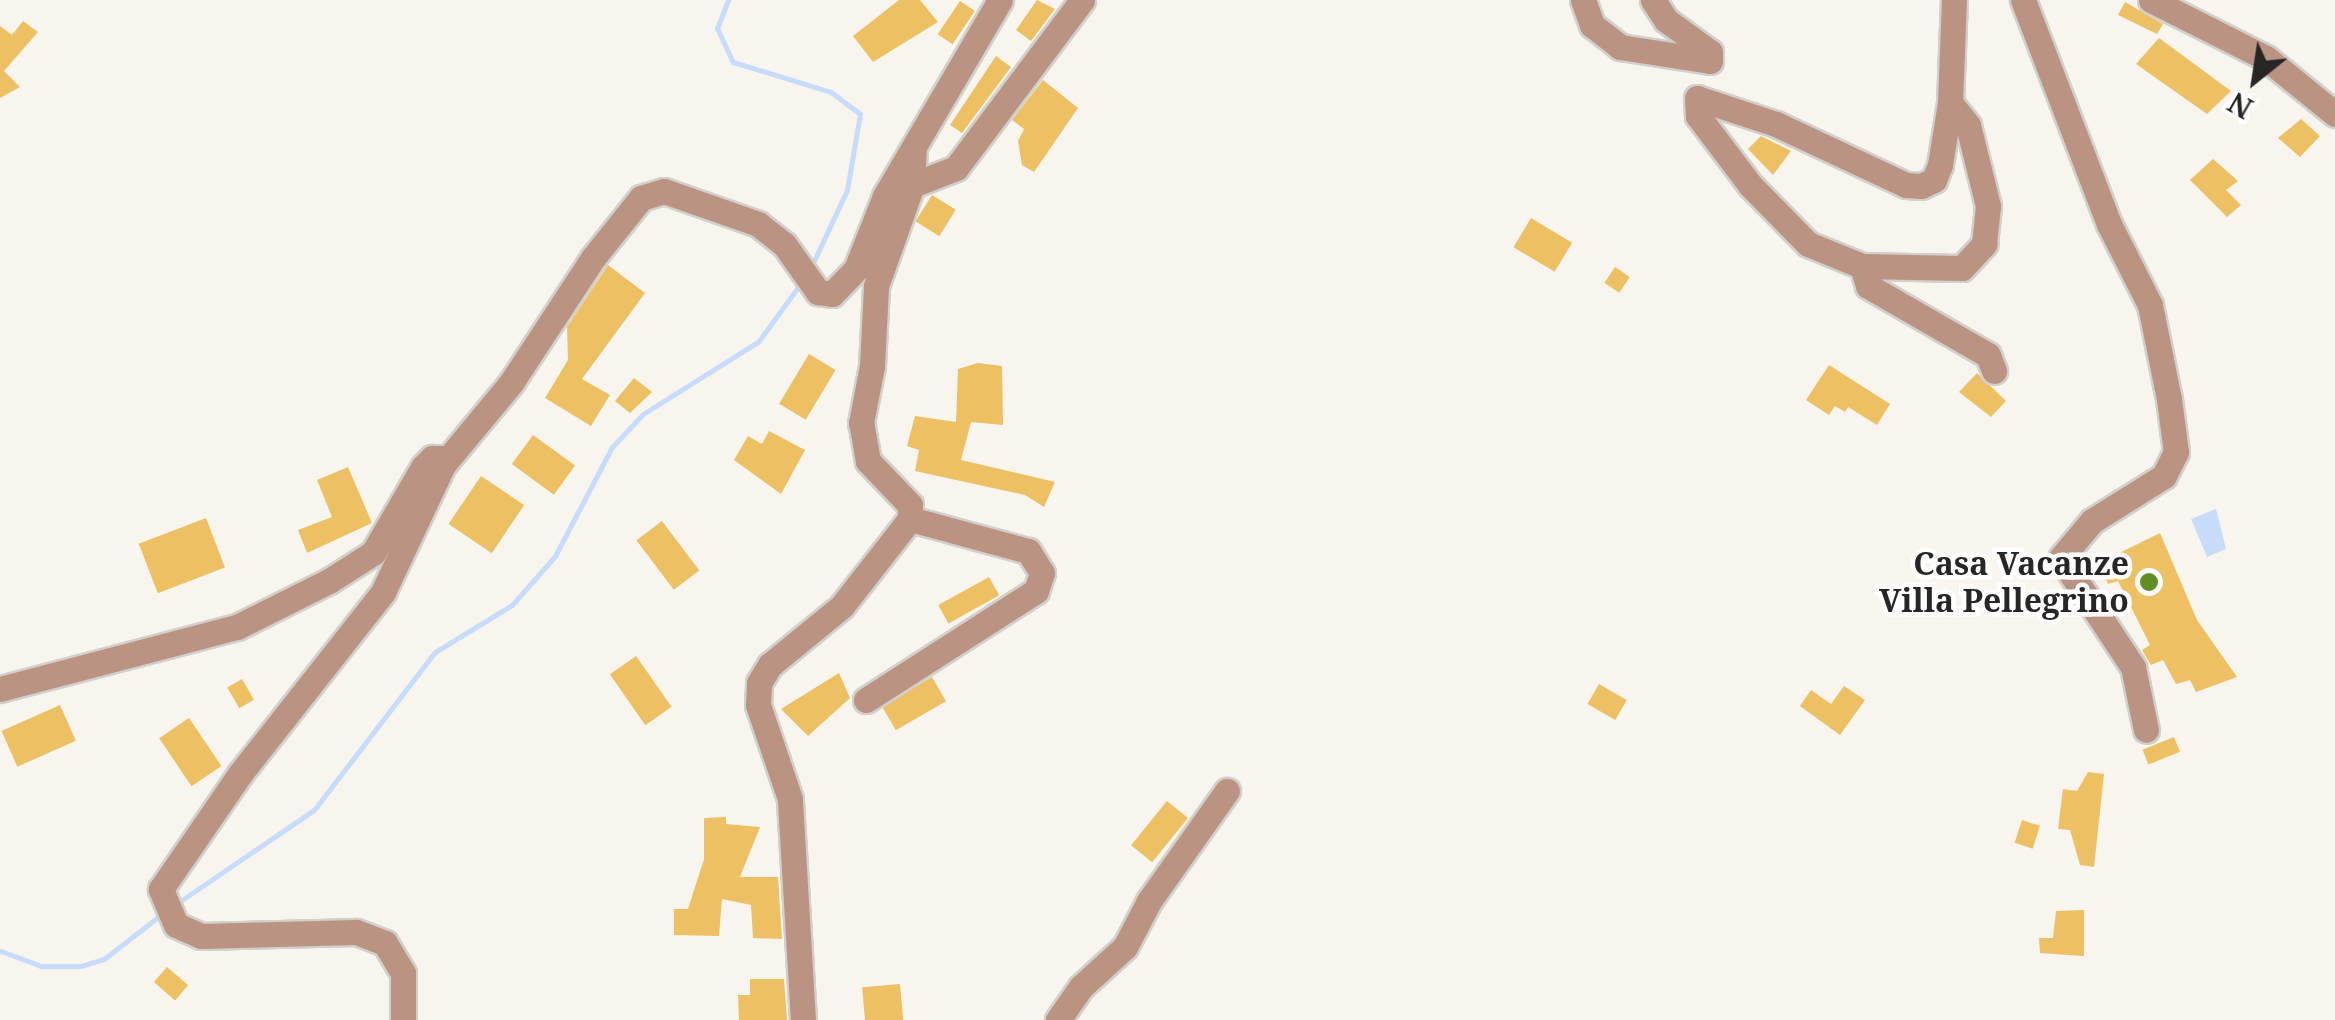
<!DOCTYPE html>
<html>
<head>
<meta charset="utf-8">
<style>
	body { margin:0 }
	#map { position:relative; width:2335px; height:1020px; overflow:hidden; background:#f8f5ef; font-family:"Noto Serif",serif }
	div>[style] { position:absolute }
	.water>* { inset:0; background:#c7dbfb }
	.stream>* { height:5px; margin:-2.5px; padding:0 2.5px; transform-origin:2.5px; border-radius:2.5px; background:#c7dbfb }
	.building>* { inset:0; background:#ecc063; transform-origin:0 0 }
	.roads { filter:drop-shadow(2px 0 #d2d0ca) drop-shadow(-2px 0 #d2d0ca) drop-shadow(0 2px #d2d0ca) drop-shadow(0 -2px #d2d0ca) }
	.minor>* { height:25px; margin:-12.5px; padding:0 12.5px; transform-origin:12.5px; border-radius:12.5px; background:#bb9382 }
	.dots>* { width:28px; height:28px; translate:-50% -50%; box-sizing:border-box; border:5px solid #fff; border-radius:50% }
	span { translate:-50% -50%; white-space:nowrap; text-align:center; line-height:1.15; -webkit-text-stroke:9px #fff; paint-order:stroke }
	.poi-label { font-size:32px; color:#272624; font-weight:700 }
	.right { translate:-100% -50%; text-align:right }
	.north { position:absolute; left:2205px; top:30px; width:100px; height:100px; -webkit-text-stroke:8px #fff; paint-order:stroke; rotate:210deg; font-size:28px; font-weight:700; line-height:40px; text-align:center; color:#272624 }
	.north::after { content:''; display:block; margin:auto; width:35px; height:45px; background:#272624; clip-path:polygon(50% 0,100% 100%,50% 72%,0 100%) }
</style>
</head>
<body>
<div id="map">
	<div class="water">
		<div style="clip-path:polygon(2216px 509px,2226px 549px,2207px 557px,2191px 519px)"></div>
	</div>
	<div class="stream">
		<div style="left:728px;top:0;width:30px;rotate:111deg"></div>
		<div style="left:717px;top:28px;width:38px;rotate:65deg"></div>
		<div style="left:733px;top:62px;width:102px;rotate:17deg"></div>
		<div style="left:831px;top:92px;width:36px;rotate:37deg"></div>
		<div style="left:860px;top:114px;width:77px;rotate:99.7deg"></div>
		<div style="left:847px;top:190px;width:83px;rotate:115deg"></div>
		<div style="left:176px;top:904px;width:167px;rotate:-34.3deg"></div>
		<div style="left:314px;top:810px;width:199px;rotate:-52.6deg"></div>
		<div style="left:435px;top:652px;width:90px;rotate:-31.4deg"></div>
		<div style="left:512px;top:605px;width:65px;rotate:-48.7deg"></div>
		<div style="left:555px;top:556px;width:123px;rotate:-62.4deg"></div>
		<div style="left:612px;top:447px;width:45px;rotate:-46.8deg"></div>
		<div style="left:643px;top:414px;width:136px;rotate:-32.1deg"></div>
		<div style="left:758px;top:342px;width:73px;rotate:-53.9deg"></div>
		<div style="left:1px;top:951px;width:43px;rotate:20.6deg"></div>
		<div style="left:41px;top:966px;width:40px"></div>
		<div style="left:81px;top:966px;width:24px;rotate:-17deg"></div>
		<div style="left:104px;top:959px;width:75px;rotate:-37.9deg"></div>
	</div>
	<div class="building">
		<div style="clip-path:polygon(899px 0,920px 0,938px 22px,873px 62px,853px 36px)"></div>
		<div style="clip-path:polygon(1037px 0,1055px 9px,1031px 41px,1016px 30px)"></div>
		<div style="left:960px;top:1px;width:18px;height:40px;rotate:34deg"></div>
		<div style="clip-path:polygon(2125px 2px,2163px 24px,2157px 34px,2118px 15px)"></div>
		<div style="clip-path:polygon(23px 21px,38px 32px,4px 71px,20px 87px,0 98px,0 26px,12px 35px)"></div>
		<div style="clip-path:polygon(2159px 38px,2231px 91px,2207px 114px,2136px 64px)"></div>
		<div style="clip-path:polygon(996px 56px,1011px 67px,962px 133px,950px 125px)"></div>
		<div style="clip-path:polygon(1043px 80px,1078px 108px,1034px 172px,1022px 165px,1018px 141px,1024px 129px,1012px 120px)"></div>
		<div style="clip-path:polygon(2301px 119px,2320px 136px,2300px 157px,2278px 138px)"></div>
		<div style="clip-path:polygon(1761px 136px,1791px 151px,1773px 175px,1748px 149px)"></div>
		<div style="clip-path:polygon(2213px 159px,2238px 181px,2226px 190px,2241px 205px,2227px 217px,2190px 180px)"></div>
		<div style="left:932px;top:195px;width:28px;height:31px;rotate:32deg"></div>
		<div style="left:1531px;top:218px;width:48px;height:34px;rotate:31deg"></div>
		<div style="clip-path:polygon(608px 265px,645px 293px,582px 379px,610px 395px,591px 426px,545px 398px,568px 360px,567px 327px)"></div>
		<div style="left:1615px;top:267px;width:18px;height:19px;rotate:34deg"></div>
		<div style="left:809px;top:354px;width:31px;height:58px;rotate:31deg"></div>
		<div style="clip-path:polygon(978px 363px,1002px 366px,1003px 425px,971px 422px,961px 460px,1055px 482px,1044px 507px,1025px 495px,915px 471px,919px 450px,907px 446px,915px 416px,956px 422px,958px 369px)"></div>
		<div style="clip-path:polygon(1829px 365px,1890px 404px,1877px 425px,1848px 407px,1845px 412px,1835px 406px,1829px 415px,1806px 400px)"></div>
		<div style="clip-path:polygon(1977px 373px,2006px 401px,1991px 417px,1959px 392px)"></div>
		<div style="clip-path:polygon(634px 378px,652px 392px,630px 413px,615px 401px)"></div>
		<div style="clip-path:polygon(769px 431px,805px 450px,781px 494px,734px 460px,748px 436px,762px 444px)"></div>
		<div style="left:533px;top:435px;width:52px;height:36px;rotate:36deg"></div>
		<div style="clip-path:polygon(348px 467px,372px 523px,307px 553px,298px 530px,332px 517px,317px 480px)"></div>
		<div style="left:481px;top:476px;width:52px;height:58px;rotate:34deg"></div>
		<div style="left:206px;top:518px;width:53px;height:72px;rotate:69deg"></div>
		<div style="left:662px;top:521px;width:62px;height:32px;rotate:53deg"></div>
		<div style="clip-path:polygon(2160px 533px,2197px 620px,2237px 677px,2196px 692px,2190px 680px,2176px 684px,2163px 660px,2151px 665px,2142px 650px,2150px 645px,2118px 581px,2108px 584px,2099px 563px)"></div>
		<div style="left:989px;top:577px;width:21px;height:58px;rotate:61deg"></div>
		<div style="left:636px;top:656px;width:62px;height:32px;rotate:55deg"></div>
		<div style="clip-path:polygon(839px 673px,850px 698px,808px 736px,781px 709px)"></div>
		<div style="left:932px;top:677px;width:28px;height:58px;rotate:60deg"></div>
		<div style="left:242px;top:679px;width:24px;height:17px;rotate:60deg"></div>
		<div style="left:1599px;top:684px;width:32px;height:23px;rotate:30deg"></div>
		<div style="clip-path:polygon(1844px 686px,1865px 700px,1840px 735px,1800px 706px,1811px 690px,1831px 704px)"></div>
		<div style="left:60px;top:705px;width:39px;height:64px;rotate:66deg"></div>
		<div style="left:189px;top:718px;width:58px;height:36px;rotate:56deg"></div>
		<div style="left:2174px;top:737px;width:16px;height:34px;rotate:68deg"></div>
		<div style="clip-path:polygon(2088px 772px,2104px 774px,2094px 867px,2080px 865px,2070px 830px,2058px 829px,2063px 789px,2077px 791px)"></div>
		<div style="left:1167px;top:801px;width:27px;height:57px;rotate:39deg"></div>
		<div style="clip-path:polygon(726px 817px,726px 824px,760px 827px,740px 877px,778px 877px,782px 939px,753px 938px,751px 905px,722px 899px,719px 936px,674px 935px,674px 909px,688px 909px,704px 859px,704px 818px)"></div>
		<div style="left:2022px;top:820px;width:19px;height:24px;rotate:18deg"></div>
		<div style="clip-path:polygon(2084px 910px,2084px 956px,2040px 953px,2039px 938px,2053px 938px,2056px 911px)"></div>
		<div style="left:167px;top:967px;width:28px;height:20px;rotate:41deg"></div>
		<div style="clip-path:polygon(750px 979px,784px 979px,787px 1020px,739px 1020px,738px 995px,750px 995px)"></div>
		<div style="left:900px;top:984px;width:36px;height:38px;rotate:85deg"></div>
	</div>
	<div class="roads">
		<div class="minor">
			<div style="left:1583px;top:0;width:27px;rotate:70deg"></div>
			<div style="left:1592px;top:25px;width:36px;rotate:38deg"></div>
			<div style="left:1620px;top:47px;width:91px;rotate:8.8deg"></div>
			<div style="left:1710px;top:61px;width:9px;rotate:-90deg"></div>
			<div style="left:1710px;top:52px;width:54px;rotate:-144deg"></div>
			<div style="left:1666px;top:20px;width:24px;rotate:-123deg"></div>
			<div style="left:2023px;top:0;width:240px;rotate:69deg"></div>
			<div style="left:2109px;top:224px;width:91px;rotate:63.2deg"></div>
			<div style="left:2150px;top:305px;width:96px;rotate:78.6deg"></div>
			<div style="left:2169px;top:399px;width:53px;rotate:82.5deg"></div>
			<div style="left:2176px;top:452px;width:27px;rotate:117deg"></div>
			<div style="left:2164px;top:476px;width:85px;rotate:148deg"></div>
			<div style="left:2092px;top:521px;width:48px;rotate:130deg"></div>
			<div style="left:2061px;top:558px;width:131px;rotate:56.6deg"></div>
			<div style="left:2133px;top:667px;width:64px;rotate:78.3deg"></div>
			<div style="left:2151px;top:0;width:129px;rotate:26.8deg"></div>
			<div style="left:2266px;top:58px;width:89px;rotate:39.1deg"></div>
			<div style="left:1950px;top:103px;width:63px;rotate:99.2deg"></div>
			<div style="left:1940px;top:165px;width:16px;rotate:112deg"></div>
			<div style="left:1934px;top:180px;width:14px;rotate:155deg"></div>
			<div style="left:1921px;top:186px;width:15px;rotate:-176deg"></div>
			<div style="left:1906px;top:185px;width:144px;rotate:-154.9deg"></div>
			<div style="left:1776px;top:124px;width:83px;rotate:-161.8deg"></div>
			<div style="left:1697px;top:98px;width:18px;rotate:87deg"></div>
			<div style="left:1698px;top:116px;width:88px;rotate:52.9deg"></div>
			<div style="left:1751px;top:186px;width:81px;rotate:45.5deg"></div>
			<div style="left:1808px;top:244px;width:58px;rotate:22.2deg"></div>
			<div style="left:1862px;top:266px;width:100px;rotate:1.1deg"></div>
			<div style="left:1962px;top:268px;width:33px;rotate:-47deg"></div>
			<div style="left:1984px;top:244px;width:38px;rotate:-84deg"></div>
			<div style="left:1988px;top:206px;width:83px;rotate:-103.9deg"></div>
			<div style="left:1968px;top:125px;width:28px;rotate:-129deg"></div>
			<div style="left:1950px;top:103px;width:103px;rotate:-87.8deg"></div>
			<div style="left:912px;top:185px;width:47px;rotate:-21.1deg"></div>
			<div style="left:956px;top:168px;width:210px;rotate:-53.1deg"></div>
			<div style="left:1862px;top:266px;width:21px;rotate:73deg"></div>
			<div style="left:1868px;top:286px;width:138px;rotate:29.9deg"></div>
			<div style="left:1988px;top:355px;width:17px;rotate:69deg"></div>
			<div style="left:0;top:689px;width:245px;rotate:-14.7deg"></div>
			<div style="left:237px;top:627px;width:103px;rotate:-26.6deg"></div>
			<div style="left:329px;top:581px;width:52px;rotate:-32.5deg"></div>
			<div style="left:373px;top:553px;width:99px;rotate:-59.8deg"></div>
			<div style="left:423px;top:467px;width:13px;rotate:-45deg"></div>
			<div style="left:432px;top:458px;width:15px"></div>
			<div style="left:866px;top:700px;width:202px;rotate:-32.7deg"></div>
			<div style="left:1036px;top:591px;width:19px;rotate:-72deg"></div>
			<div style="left:1042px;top:573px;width:26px;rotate:-122deg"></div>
			<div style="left:1028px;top:551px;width:122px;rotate:-164.8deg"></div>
			<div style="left:403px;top:1020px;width:47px;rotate:-90deg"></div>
			<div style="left:403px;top:973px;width:35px;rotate:-121deg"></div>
			<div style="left:385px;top:943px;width:31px;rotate:-159deg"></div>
			<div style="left:356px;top:932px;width:155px;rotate:178.5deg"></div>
			<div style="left:201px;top:936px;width:27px;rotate:-156deg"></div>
			<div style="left:176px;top:925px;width:39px;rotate:-113deg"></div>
			<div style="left:161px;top:889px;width:140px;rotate:-55.5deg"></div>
			<div style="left:240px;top:774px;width:231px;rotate:-51.8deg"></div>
			<div style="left:383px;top:592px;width:140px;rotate:-64.7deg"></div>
			<div style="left:443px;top:465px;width:107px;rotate:-50.3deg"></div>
			<div style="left:511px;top:383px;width:149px;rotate:-56.7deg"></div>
			<div style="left:593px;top:258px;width:77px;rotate:-51.3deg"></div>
			<div style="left:641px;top:198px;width:24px;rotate:-17deg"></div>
			<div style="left:664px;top:191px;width:100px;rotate:19.3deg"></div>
			<div style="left:758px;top:224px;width:33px;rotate:38deg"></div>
			<div style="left:784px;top:244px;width:59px;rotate:54.7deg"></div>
			<div style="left:818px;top:292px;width:14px;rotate:8deg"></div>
			<div style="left:832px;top:294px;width:35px;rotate:-46deg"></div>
			<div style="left:856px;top:269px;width:79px;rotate:-68.3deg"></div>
			<div style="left:885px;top:196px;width:227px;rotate:-59.6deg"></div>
			<div style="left:803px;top:1020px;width:221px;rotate:-93.4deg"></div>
			<div style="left:790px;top:799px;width:99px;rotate:-108.8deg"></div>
			<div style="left:758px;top:705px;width:22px;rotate:-87deg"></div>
			<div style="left:759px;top:683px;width:21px;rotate:-59deg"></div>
			<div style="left:770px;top:665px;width:93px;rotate:-39.3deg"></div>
			<div style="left:842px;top:606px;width:110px;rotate:-52deg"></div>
			<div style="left:910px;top:519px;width:14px;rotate:-90deg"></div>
			<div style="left:910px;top:505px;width:61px;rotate:-133.7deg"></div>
			<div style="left:868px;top:461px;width:39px;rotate:-100deg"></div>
			<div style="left:861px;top:423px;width:58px;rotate:-79.1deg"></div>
			<div style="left:872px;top:366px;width:80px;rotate:-87.1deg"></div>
			<div style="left:876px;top:286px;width:107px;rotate:-70.4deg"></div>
			<div style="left:912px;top:185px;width:35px;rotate:-87deg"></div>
			<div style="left:1058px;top:1020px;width:40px;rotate:-55.1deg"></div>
			<div style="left:1081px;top:987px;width:59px;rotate:-42.3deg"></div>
			<div style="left:1125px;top:947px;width:52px;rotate:-62.4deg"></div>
			<div style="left:1149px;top:901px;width:135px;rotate:-54.7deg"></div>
		</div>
	</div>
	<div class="dots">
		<div style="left:2149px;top:582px;background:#608e21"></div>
	</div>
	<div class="poi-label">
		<span class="right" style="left:2129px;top:582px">Casa Vacanze<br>Villa Pellegrino</span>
	</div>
	<div class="north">N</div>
</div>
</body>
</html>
